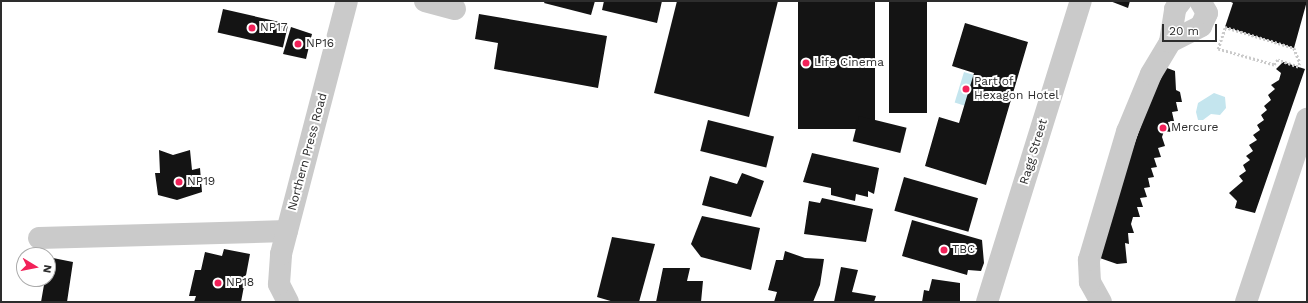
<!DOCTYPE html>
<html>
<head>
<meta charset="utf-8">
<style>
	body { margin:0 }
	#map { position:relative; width:1308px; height:303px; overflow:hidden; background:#fff; font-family:"Work Sans",sans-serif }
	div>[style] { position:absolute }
	.water>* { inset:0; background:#c4e5ee; transform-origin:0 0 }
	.building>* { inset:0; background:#141414; transform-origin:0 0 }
	.path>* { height:2.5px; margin-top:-1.25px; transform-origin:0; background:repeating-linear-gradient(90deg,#cacaca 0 2px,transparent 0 4px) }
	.minor>* { height:22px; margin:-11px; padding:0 11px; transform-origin:11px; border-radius:11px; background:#cacaca }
	.dots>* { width:11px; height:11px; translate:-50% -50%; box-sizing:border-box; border:2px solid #fff; border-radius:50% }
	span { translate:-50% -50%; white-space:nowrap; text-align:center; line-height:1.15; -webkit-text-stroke:4px #fff; paint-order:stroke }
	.poi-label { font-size:12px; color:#2d2d2d }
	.left { translate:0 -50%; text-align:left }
	.street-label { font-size:12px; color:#2d2d2d }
	.frame { position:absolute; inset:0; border:2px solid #2d2d2d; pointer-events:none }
	.north { position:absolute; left:16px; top:247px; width:40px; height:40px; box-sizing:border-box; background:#fff; border:1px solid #ababab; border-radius:50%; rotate:100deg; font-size:11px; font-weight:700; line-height:16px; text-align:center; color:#2d2d2d }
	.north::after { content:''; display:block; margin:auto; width:14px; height:18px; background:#f22159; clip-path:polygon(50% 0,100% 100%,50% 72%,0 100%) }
	.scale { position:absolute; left:1162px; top:24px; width:55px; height:18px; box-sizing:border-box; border:2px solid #2d2d2d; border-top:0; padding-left:5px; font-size:12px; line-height:14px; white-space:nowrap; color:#2d2d2d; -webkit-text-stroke:3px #fff; paint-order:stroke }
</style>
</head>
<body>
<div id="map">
	<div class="water">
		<div style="left:964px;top:72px;width:14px;height:32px;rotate:17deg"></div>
		<div style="clip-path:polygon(1214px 93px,1225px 97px,1226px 108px,1220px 115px,1211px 114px,1203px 120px,1198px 120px,1196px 112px,1198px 103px)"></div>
	</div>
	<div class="building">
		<div style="clip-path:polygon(545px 1px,595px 1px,591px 15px,544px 3px)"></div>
		<div style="clip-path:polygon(604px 1px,662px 1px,657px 23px,602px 10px)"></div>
		<div style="clip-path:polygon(677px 1px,778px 1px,749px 117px,654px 93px)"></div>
		<div style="left:798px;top:1px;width:77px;height:128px"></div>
		<div style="left:889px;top:1px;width:38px;height:112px"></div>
		<div style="clip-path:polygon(1110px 1px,1130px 1px,1128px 8px)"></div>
		<div style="clip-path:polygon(1229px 1px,1307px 1px,1294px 48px,1225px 27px,1233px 3px)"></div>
		<div style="left:223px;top:9px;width:67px;height:24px;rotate:13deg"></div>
		<div style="clip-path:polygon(479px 14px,607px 36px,598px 88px,494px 69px,498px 43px,475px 39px)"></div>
		<div style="clip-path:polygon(965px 23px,1028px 42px,986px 185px,925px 166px,939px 117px,959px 123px,974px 73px,952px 66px)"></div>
		<div style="clip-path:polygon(291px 27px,312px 34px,306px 59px,283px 54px)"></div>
		<div style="clip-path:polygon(1283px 62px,1305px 69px,1255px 213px,1235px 208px,1237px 201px,1229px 193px,1243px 181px,1239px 176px,1246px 171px,1243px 165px,1250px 160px,1246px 156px,1253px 151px,1249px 145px,1257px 140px,1253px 135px,1260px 130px,1257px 125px,1264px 120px,1261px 115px,1267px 110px,1264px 106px,1271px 100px,1268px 95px,1275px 89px,1271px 85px,1279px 80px,1281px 73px,1276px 69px)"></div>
		<div style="clip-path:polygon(1159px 65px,1175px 71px,1176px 90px,1180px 92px,1182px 102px,1176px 102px,1178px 111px,1172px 112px,1174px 121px,1168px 122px,1171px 132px,1164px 131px,1162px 137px,1165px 146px,1158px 148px,1161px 157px,1154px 158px,1157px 167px,1151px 168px,1154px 177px,1148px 178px,1150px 187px,1144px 188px,1147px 197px,1140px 198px,1143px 207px,1137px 207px,1140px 217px,1133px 217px,1131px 224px,1134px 233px,1128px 233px,1129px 244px,1125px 243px,1127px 263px,1117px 264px,1094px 256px,1156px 84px)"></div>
		<div style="left:859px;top:116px;width:49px;height:26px;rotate:14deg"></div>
		<div style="left:708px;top:120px;width:68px;height:32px;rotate:14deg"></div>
		<div style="clip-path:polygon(159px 150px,173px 155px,190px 150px,192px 170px,200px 168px,202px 192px,177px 200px,158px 195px,155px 173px,160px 173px)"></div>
		<div style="clip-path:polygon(812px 153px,879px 168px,874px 194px,868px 191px,868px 197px,856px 194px,855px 201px,831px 195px,831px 188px,803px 182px)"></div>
		<div style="clip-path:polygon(742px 173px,764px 181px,751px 217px,702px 205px,710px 176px,737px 184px)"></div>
		<div style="left:904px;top:177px;width:77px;height:35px;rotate:16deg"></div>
		<div style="clip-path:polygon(822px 198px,873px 209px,866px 242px,804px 234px,809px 201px,820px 203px)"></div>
		<div style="clip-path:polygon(702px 216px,760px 228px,751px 270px,701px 257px,691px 244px)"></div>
		<div style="clip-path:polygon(912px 220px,982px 240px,984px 263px,981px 271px,968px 270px,967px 275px,902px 256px)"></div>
		<div style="clip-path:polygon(612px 237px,655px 244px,639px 302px,614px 302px,597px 297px)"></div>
		<div style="clip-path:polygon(224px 249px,250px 254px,241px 302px,194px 302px,196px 296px,189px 296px,195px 270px,201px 270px,205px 252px,222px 256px)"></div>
		<div style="clip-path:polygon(785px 251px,805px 258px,824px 259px,820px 285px,813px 302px,774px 302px,777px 292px,768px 290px,776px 260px,783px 260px)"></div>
		<div style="clip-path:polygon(48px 257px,73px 262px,67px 302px,41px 302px,45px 279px,48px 279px)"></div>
		<div style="clip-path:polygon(841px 267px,858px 270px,852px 292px,876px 296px,874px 302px,834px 302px)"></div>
		<div style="clip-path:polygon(663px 268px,690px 268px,687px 281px,703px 281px,701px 302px,656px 302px)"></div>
		<div style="clip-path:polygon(932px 279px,960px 283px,960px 302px,922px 302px,924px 290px,929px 291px)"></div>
	</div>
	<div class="path">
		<div style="left:1225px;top:27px;width:72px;rotate:16.9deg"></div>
		<div style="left:1294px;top:48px;width:16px;rotate:68deg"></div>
		<div style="left:1300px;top:63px;width:4px;rotate:117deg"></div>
		<div style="left:1298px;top:67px;width:21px;rotate:-161deg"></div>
		<div style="left:1278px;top:60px;width:6px;rotate:129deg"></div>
		<div style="left:1274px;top:65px;width:58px;rotate:-164.1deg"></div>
		<div style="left:1218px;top:49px;width:23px;rotate:-72deg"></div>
	</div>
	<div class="minor">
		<div style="left:425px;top:1px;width:31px;rotate:15deg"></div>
		<div style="left:1170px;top:42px;width:35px;rotate:-27deg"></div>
		<div style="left:1201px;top:26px;width:14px;rotate:-65deg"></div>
		<div style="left:1207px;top:13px;width:14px;rotate:-120deg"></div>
		<div style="left:39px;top:238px;width:248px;rotate:-1.6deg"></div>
		<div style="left:288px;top:302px;width:20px;rotate:-117deg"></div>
		<div style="left:279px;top:284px;width:30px;rotate:-86deg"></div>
		<div style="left:281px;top:254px;width:261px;rotate:-75.4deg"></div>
		<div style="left:987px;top:302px;width:315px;rotate:-72.7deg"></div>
		<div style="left:1101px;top:302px;width:23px;rotate:-119deg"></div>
		<div style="left:1090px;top:282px;width:22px;rotate:-93deg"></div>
		<div style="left:1089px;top:260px;width:134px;rotate:-73.5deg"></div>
		<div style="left:1127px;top:132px;width:63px;rotate:-67.5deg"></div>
		<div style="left:1151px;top:74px;width:37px;rotate:-59deg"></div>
		<div style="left:1170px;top:42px;width:33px;rotate:-81deg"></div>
		<div style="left:1175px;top:9px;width:10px;rotate:-53deg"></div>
		<div style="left:1246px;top:302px;width:193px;rotate:-71.6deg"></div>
	</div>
	<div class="dots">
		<div style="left:252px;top:28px;background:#f22159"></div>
		<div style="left:298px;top:44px;background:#f22159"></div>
		<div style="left:806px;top:63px;background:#f22159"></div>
		<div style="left:966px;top:89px;background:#f22159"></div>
		<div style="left:1163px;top:128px;background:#f22159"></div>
		<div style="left:179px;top:182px;background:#f22159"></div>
		<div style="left:944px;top:250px;background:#f22159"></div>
		<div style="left:218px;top:283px;background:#f22159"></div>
	</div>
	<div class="poi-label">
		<span class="left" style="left:260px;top:28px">NP17</span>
		<span class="left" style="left:306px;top:44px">NP16</span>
		<span class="left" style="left:814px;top:63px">Life Cinema</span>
		<span class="left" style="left:974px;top:89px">Part of<br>Hexagon Hotel</span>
		<span class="left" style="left:1171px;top:128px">Mercure</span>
		<span class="left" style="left:187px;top:182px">NP19</span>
		<span class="left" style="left:952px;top:250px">TBC</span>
		<span class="left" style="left:226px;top:283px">NP18</span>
	</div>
	<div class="street-label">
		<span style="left:308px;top:152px;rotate:-75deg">Northern Press Road</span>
		<span style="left:1034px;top:152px;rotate:-73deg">Ragg Street</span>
	</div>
	<div class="frame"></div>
	<div class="north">N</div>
	<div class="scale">20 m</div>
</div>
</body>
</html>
